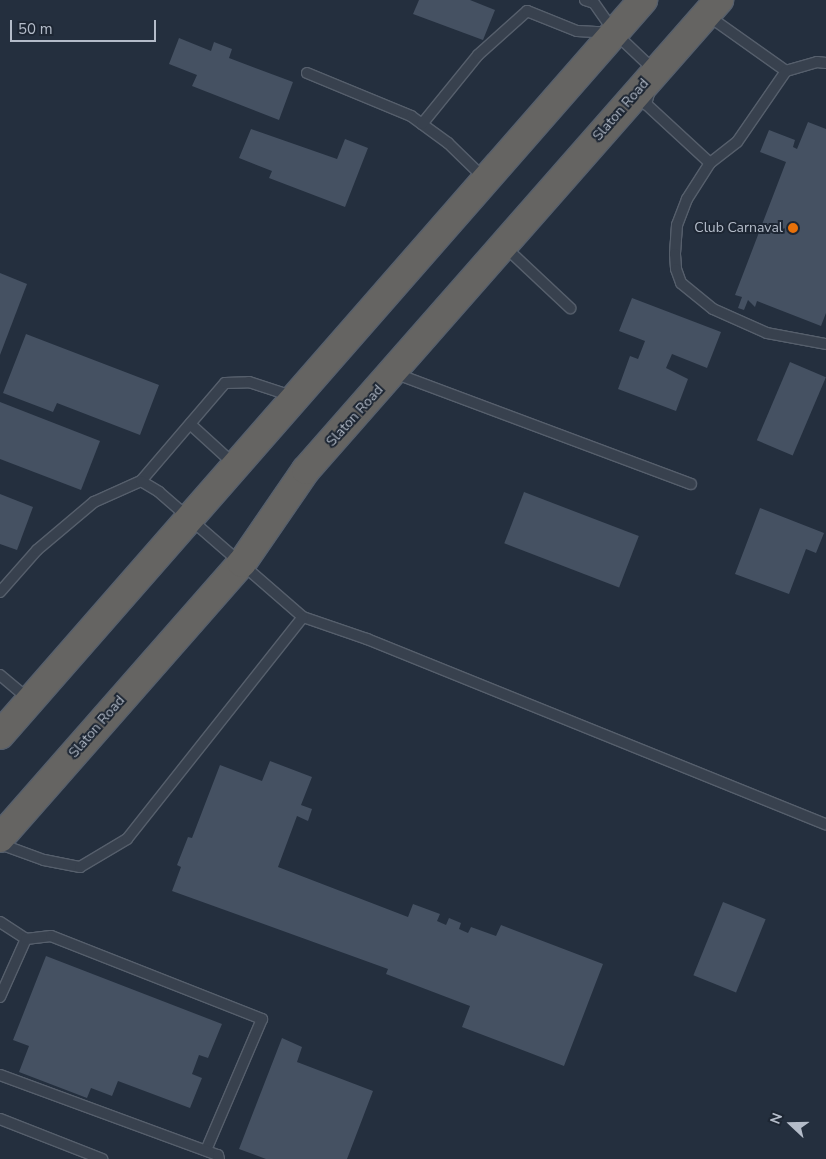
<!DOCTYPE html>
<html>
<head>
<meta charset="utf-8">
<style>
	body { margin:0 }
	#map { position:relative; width:826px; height:1159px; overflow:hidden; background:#242f3e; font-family:"Nunito Sans",sans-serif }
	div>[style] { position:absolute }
	.building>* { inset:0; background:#455162; transform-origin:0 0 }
	.roads { filter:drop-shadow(1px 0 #565f6c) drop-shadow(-1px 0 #565f6c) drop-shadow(0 1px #565f6c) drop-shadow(0 -1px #565f6c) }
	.service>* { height:10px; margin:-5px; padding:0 5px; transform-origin:5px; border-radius:5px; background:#38414e }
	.trunk>* { height:28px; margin:-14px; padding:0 14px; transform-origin:14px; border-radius:14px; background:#656462 }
	.dots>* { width:14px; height:14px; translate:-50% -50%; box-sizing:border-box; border:2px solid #1d2633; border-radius:50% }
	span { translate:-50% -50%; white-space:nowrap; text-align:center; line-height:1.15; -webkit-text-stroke:4px #1d2633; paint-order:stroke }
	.street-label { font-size:14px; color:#b4bcc9 }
	.poi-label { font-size:14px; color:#b4bcc9 }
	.right { translate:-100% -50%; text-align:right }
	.north { position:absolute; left:766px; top:1099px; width:50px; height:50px; -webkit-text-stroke:4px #1d2633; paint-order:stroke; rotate:291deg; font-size:14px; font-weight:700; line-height:20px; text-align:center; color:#b4bcc9 }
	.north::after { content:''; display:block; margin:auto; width:18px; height:22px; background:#b4bcc9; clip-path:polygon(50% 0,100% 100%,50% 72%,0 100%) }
	.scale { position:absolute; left:10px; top:20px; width:146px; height:22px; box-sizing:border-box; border:2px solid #b4bcc9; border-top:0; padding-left:6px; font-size:15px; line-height:18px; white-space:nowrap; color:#b4bcc9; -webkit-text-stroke:4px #1d2633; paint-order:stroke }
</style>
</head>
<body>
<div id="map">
	<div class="building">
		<div style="clip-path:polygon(419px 0,470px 0,495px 10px,483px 40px,413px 14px)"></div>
		<div style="clip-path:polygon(179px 38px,211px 51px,214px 42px,232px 49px,229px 58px,293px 82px,279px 120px,192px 86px,197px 75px,169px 64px)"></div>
		<div style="clip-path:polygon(808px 122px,826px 129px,826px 313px,821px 326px,757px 301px,755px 307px,748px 300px,744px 310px,738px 308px,742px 297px,735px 295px,786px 162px,760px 152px,769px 130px,795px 140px,793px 147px,797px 149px)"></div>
		<div style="clip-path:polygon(251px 129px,337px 159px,345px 139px,368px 148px,345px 207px,269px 178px,272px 171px,239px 158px)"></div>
		<div style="clip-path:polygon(0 273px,27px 284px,0 355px)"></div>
		<div style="clip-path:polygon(632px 298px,721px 332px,707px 368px,672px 354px,666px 368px,688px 379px,676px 411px,618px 389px,630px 356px,638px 359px,645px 341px,619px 331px)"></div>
		<div style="clip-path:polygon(26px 334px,159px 385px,140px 435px,57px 403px,53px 412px,3px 393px)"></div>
		<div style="left:790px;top:362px;width:39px;height:85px;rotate:23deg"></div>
		<div style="clip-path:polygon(0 402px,100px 441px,81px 490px,0 459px)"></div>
		<div style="left:524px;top:492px;width:123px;height:55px;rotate:21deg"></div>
		<div style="clip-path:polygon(0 494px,33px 507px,17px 550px,0 544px)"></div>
		<div style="clip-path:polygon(760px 508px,824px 533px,816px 553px,806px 549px,789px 594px,735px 574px)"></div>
		<div style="clip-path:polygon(270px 761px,312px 777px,301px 805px,312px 809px,308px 821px,297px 816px,278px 867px,408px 917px,413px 904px,440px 914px,437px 921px,446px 925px,449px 918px,461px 923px,459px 929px,468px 933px,471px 927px,496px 936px,501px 925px,603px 964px,564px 1066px,462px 1027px,470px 1006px,386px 974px,388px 969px,172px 891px,181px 867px,177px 865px,188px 837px,192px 838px,220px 765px,262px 781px)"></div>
		<div style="left:723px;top:902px;width:46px;height:79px;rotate:22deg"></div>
		<div style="clip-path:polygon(46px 956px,222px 1024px,208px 1058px,199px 1055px,192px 1074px,202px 1078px,190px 1108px,118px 1081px,112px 1096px,91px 1088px,87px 1098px,19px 1072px,29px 1046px,13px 1040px)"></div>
		<div style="clip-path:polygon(282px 1038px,302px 1047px,297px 1062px,373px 1091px,347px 1159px,266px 1159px,239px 1149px)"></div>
	</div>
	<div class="roads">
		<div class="service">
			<div style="left:585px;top:0;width:9px;rotate:18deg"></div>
			<div style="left:594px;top:3px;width:35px;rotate:55deg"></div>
			<div style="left:707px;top:15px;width:97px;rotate:35.3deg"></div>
			<div style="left:826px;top:63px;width:9px;rotate:-174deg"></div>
			<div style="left:817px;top:62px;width:32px;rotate:164deg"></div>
			<div style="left:786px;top:71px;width:86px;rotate:124.6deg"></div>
			<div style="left:737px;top:142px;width:34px;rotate:142deg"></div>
			<div style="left:710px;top:163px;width:43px;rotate:122.6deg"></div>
			<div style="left:687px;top:199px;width:28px;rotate:111deg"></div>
			<div style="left:677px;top:225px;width:29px;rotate:94deg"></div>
			<div style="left:675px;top:254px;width:15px;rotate:86deg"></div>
			<div style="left:676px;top:269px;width:15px;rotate:70deg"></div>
			<div style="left:681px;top:283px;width:41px;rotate:39.1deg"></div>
			<div style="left:713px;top:309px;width:59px;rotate:24deg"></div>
			<div style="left:767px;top:333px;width:60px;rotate:10.6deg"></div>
			<div style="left:307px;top:73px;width:113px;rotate:22.5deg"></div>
			<div style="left:411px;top:116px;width:46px;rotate:36.1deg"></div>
			<div style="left:448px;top:143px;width:52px;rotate:44.2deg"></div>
			<div style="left:650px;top:90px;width:15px;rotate:106deg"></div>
			<div style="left:646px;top:104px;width:87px;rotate:42.7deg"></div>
			<div style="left:422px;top:124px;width:89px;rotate:-50.9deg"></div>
			<div style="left:478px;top:55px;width:66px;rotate:-41.9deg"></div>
			<div style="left:527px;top:11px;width:54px;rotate:21.8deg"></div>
			<div style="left:577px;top:31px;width:38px;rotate:3deg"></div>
			<div style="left:615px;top:33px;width:55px;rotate:43.5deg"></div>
			<div style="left:504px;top:246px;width:91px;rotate:43.2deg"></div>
			<div style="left:394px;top:373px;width:317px;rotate:20.5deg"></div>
			<div style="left:190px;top:424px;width:62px;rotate:42.4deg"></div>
			<div style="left:141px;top:481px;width:129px;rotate:-49.4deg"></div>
			<div style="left:225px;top:383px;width:24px;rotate:-2deg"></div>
			<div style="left:249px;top:382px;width:45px;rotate:18deg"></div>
			<div style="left:0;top:592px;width:56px;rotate:-48.6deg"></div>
			<div style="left:37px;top:550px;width:75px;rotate:-40.1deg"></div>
			<div style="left:94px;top:502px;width:51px;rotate:-24.1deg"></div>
			<div style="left:141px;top:481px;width:21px;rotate:31deg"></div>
			<div style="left:159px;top:492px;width:191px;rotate:41deg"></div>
			<div style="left:303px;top:617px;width:68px;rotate:19deg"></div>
			<div style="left:367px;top:639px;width:495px;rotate:22deg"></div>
			<div style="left:0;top:675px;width:39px;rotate:40deg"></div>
			<div style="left:0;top:844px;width:47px;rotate:20deg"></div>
			<div style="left:44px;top:860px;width:37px;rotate:11deg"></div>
			<div style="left:80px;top:867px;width:55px;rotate:-30.8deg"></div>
			<div style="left:127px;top:839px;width:283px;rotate:-51.6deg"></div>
			<div style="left:0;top:922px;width:31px;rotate:33deg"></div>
			<div style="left:0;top:997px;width:64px;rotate:-65.9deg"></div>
			<div style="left:26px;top:939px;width:25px;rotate:-7deg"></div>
			<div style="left:51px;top:936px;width:227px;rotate:21.5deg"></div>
			<div style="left:262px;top:1019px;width:142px;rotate:113.1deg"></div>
			<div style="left:0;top:1075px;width:232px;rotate:20.2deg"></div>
			<div style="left:218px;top:1155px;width:4px;rotate:76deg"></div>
			<div style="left:0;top:1119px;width:110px;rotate:21.4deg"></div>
		</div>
		<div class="trunk">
			<div style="left:0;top:735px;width:977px;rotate:-48.82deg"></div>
			<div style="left:0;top:838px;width:366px;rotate:-48.7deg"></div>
			<div style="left:242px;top:563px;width:113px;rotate:-55.5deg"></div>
			<div style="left:306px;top:470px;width:626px;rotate:-48.69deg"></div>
		</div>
	</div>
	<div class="dots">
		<div style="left:793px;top:228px;background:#e8710a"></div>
	</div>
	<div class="street-label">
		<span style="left:621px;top:110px;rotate:-49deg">Slaton Road</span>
		<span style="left:355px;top:416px;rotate:-48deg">Slaton Road</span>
		<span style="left:97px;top:727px;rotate:-49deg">Slaton Road</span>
	</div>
	<div class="poi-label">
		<span class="right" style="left:783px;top:228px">Club Carnaval</span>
	</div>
	<div class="north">N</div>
	<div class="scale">50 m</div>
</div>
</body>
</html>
